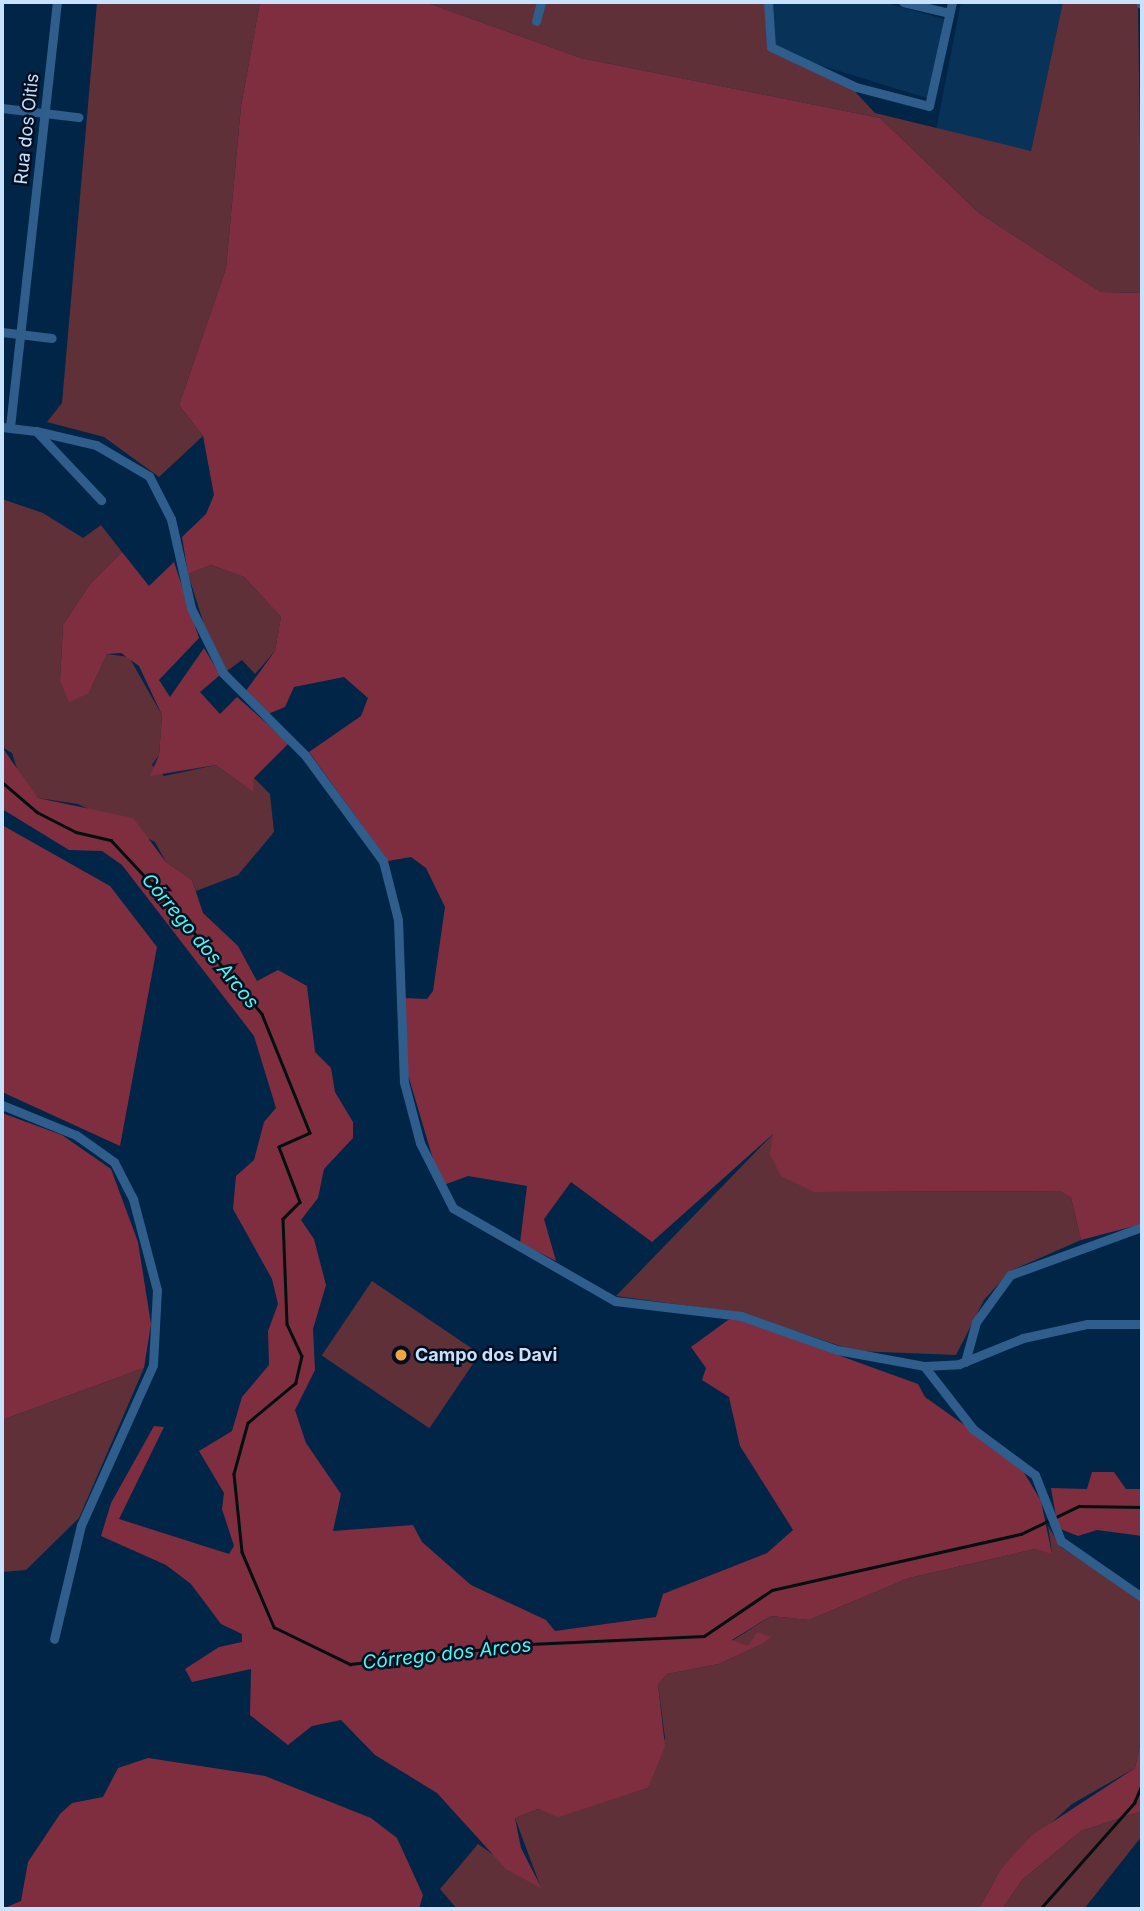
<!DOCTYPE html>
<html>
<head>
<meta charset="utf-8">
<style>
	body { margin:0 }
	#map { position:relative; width:1144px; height:1911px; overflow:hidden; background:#012546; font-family:Inter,sans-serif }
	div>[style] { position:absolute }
	.built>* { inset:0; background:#083257 }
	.green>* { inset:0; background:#5f3038; transform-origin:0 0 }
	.forest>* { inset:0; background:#7f2e3f }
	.stream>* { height:2.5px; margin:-1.25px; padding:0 1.25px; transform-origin:1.25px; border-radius:1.25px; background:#02100f }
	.minor>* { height:9px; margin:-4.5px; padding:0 4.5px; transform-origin:4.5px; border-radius:4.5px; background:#2f5d8c }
	.dots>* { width:19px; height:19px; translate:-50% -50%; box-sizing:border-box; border:4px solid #000e20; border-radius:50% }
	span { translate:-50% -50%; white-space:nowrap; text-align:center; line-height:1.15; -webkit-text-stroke:5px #000e20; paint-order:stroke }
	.street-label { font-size:18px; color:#c8e1fc }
	.poi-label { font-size:18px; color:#c8e1fc; font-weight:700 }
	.left { translate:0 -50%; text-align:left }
	.water-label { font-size:19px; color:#43fdf4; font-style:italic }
	.frame { position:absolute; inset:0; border:4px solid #c8e1fc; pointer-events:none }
</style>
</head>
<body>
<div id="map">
	<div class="built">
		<div style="clip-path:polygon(769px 2px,883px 2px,944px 19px,930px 99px,787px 55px,769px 39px)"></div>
		<div style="clip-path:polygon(961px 2px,1063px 2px,1031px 151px,936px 130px)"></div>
	</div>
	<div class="green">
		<div style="clip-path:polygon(97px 2px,260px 2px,241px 106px,226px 268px,179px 405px,203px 436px,159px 477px,104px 437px,47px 422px,62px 403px)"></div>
		<div style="clip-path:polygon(425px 2px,768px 2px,771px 47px,847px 83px,875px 113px,1031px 151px,1063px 2px,1138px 2px,1142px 293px,1101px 292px,979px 213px,880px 118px,581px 58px)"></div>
		<div style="clip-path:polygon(2px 499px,43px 513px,83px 538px,101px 525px,122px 552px,90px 584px,63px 625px,60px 680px,89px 693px,107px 654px,129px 657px,162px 715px,159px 755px,152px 765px,164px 776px,216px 765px,252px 791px,254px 778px,270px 794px,274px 832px,238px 875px,196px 891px,192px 880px,166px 862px,155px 842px,78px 804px,38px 798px,21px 781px,12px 753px,2px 747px)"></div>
		<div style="clip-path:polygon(211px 565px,244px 577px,281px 617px,275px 651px,255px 674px,242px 660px,227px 671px,207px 634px,188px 574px)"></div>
		<div style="clip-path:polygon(774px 1133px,814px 1192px,1060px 1191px,1071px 1198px,1081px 1240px,1010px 1271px,984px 1300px,956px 1355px,855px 1351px,742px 1313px,616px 1296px)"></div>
		<div style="left:372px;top:1281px;width:130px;height:90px;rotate:34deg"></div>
		<div style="clip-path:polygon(144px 1368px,79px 1518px,26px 1570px,2px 1572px,2px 1420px)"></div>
		<div style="clip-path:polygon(1048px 1526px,1061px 1547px,1142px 1600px,1142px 1735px,1135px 1768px,1072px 1804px,1000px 1870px,979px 1909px,457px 1909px,440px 1889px,478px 1844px,541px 1888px,515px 1818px,538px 1809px,558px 1816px,648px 1788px,665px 1738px,658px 1685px,667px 1674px,719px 1664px,760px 1645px,757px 1639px,748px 1647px,732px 1641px,771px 1616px,809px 1620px,909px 1578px,1035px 1549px,1052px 1553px)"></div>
		<div style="clip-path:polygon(1142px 1811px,1142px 1836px,1084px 1909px,1002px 1909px,1022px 1880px,1081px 1831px)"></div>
	</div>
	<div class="forest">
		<div style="clip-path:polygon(260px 2px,425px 2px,581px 58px,880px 118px,979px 213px,1101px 292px,1142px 293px,1142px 1224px,1081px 1240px,1071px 1198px,1060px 1191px,814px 1192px,781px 1176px,770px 1154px,773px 1134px,652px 1242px,571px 1182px,544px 1219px,556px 1261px,520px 1243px,527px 1186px,468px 1176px,441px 1186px,406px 1068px,402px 998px,427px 999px,433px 991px,445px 907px,426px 868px,411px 857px,388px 861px,309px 752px,361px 716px,368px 698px,344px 677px,294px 687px,285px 707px,268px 714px,245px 692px,275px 651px,281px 617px,244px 577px,211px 565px,188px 574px,182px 537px,206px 514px,214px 495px,203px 436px,179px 405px,226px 268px,241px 106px)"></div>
		<div style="clip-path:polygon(122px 552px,149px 586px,174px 562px,199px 638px,159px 680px,170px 697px,204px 648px,220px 675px,200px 692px,220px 714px,237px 697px,289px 743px,254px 778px,253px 792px,216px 765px,150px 776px,159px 755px,162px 715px,139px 666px,121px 653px,107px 654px,89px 693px,69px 702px,60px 680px,63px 625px,90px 584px)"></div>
		<div style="clip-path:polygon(2px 747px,38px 798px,133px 818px,166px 862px,192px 880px,203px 913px,238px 946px,257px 981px,278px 970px,307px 986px,315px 1052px,331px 1068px,335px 1092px,353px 1122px,353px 1138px,324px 1169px,318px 1198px,301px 1220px,314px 1239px,326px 1285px,313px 1329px,315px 1370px,295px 1410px,306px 1443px,341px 1494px,333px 1531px,413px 1525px,422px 1542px,471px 1585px,546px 1620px,555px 1631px,656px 1617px,663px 1594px,767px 1553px,793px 1530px,740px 1446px,729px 1397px,702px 1380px,706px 1368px,691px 1347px,728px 1320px,741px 1320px,918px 1384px,925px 1397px,1019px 1464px,1041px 1501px,1052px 1554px,1035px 1549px,909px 1578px,809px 1620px,771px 1616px,732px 1640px,748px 1646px,757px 1632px,771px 1637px,760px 1645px,719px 1664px,667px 1674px,658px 1685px,665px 1746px,648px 1788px,558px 1817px,538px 1809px,515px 1818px,521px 1848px,542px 1889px,506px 1869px,437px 1793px,375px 1755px,341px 1720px,312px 1726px,288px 1745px,250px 1715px,251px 1669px,192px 1682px,185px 1669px,219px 1647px,242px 1642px,242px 1634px,221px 1624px,191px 1584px,166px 1565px,101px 1536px,111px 1503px,154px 1426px,164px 1427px,119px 1519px,229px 1554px,234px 1546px,222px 1509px,224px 1493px,199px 1451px,232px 1431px,242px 1397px,269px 1365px,268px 1331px,278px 1304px,272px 1279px,233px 1209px,236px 1176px,254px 1160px,264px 1122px,276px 1108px,254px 1036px,122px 865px,102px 851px,69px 850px,2px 809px)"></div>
		<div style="clip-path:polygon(2px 825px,110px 886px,157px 947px,120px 1146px,2px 1092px)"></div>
		<div style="clip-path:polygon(2px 1113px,62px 1135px,111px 1169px,138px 1242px,151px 1324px,144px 1368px,2px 1420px)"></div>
		<div style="clip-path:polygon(1092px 1472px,1114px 1472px,1126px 1489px,1142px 1489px,1142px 1536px,1097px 1530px,1078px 1536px,1058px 1528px,1051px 1488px,1087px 1489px)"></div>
		<div style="clip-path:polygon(1142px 1735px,1142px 1811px,1081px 1831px,1022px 1880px,1002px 1909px,979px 1909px,1000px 1870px,1031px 1836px,1135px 1768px)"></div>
		<div style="clip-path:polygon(148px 1758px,265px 1776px,371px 1818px,397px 1838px,423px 1895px,419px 1909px,2px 1909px,21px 1901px,28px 1862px,60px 1814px,72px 1803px,103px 1797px,118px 1768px)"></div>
	</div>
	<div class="stream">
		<div style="left:2px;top:782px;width:46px;rotate:40.6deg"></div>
		<div style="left:37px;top:812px;width:44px;rotate:27.1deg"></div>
		<div style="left:76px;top:832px;width:36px;rotate:13deg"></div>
		<div style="left:111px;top:840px;width:81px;rotate:47deg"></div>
		<div style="left:166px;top:899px;width:150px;rotate:50.1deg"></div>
		<div style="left:262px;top:1014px;width:128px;rotate:68deg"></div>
		<div style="left:310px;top:1133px;width:34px;rotate:156deg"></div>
		<div style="left:279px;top:1147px;width:59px;rotate:69.1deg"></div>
		<div style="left:300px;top:1202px;width:24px;rotate:135deg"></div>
		<div style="left:283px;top:1219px;width:105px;rotate:87.8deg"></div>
		<div style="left:287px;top:1324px;width:35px;rotate:65deg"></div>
		<div style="left:302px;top:1356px;width:28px;rotate:103deg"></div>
		<div style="left:296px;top:1383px;width:62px;rotate:140.2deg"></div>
		<div style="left:248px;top:1423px;width:53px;rotate:105.4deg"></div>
		<div style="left:234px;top:1474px;width:78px;rotate:84.1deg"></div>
		<div style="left:242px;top:1552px;width:82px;rotate:66.9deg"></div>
		<div style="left:274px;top:1627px;width:85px;rotate:26deg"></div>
		<div style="left:350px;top:1664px;width:181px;rotate:-6.3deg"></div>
		<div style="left:530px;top:1644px;width:174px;rotate:-2.6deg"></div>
		<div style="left:704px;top:1636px;width:82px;rotate:-34.1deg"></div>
		<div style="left:772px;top:1590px;width:255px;rotate:-12.7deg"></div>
		<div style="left:1021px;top:1534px;width:64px;rotate:-25.8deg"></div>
		<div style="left:1079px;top:1506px;width:63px;rotate:0.9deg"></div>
		<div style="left:1040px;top:1909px;width:142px;rotate:-48.4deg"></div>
		<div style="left:1134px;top:1803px;width:21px;rotate:-67deg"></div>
	</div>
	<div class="minor">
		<div style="left:768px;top:2px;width:45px;rotate:86.2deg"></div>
		<div style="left:771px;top:47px;width:94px;rotate:25.2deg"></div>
		<div style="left:856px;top:87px;width:75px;rotate:14.6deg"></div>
		<div style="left:929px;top:106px;width:107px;rotate:-77.5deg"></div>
		<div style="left:903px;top:2px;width:47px;rotate:13.4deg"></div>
		<div style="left:1141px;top:4px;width:2px;rotate:-63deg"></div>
		<div style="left:536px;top:21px;width:20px;rotate:-75deg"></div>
		<div style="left:2px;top:108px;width:77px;rotate:6.8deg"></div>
		<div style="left:2px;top:332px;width:50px;rotate:6.8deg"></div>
		<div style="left:2px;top:427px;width:34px;rotate:7deg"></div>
		<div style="left:36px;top:431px;width:95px;rotate:46.7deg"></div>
		<div style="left:10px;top:427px;width:428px;rotate:-83.7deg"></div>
		<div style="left:36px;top:431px;width:62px;rotate:13.1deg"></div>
		<div style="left:96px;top:445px;width:61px;rotate:30.3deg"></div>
		<div style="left:149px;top:476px;width:48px;rotate:62.9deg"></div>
		<div style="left:171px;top:519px;width:91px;rotate:77.3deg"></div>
		<div style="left:191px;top:608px;width:72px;rotate:63.8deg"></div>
		<div style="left:223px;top:673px;width:116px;rotate:45deg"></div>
		<div style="left:305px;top:755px;width:132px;rotate:53.7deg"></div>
		<div style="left:383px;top:861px;width:61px;rotate:75.7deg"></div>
		<div style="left:398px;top:920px;width:162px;rotate:87.9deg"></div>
		<div style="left:404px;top:1082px;width:63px;rotate:75.3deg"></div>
		<div style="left:420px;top:1143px;width:73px;rotate:63.1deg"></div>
		<div style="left:453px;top:1208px;width:187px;rotate:29.9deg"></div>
		<div style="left:615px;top:1301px;width:127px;rotate:6.8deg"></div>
		<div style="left:741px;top:1316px;width:102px;rotate:19.5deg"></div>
		<div style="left:837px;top:1350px;width:88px;rotate:10.4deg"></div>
		<div style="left:924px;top:1366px;width:80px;rotate:52.1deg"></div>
		<div style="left:973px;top:1429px;width:77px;rotate:36.6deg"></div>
		<div style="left:1035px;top:1475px;width:71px;rotate:68.5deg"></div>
		<div style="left:1061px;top:1541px;width:98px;rotate:34.7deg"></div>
		<div style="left:2px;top:1105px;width:80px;rotate:22.1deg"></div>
		<div style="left:76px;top:1135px;width:47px;rotate:35.4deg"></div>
		<div style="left:114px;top:1162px;width:42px;rotate:62.8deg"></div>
		<div style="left:133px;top:1199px;width:94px;rotate:75.2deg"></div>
		<div style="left:157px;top:1290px;width:75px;rotate:93.1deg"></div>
		<div style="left:153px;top:1365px;width:175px;rotate:114.2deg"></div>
		<div style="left:81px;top:1525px;width:117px;rotate:103.3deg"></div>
		<div style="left:965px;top:1362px;width:41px;rotate:-74.6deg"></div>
		<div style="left:976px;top:1322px;width:58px;rotate:-54.1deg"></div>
		<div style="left:1010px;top:1275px;width:140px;rotate:-20deg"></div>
		<div style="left:924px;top:1366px;width:35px;rotate:-3deg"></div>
		<div style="left:959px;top:1364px;width:69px;rotate:-22.1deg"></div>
		<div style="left:1023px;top:1338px;width:66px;rotate:-12.3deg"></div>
		<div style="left:1087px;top:1324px;width:55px"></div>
	</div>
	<div class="dots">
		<div style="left:401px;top:1355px;background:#f1a540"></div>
	</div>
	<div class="street-label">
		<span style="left:27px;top:129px;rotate:-84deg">Rua dos Oitis</span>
	</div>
	<div class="poi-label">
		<span class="left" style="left:415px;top:1355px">Campo dos Davi</span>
	</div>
	<div class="water-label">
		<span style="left:200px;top:941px;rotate:50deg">Córrego dos Arcos</span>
		<span style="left:447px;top:1654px;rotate:-6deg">Córrego dos Arcos</span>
	</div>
	<div class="frame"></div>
</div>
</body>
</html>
